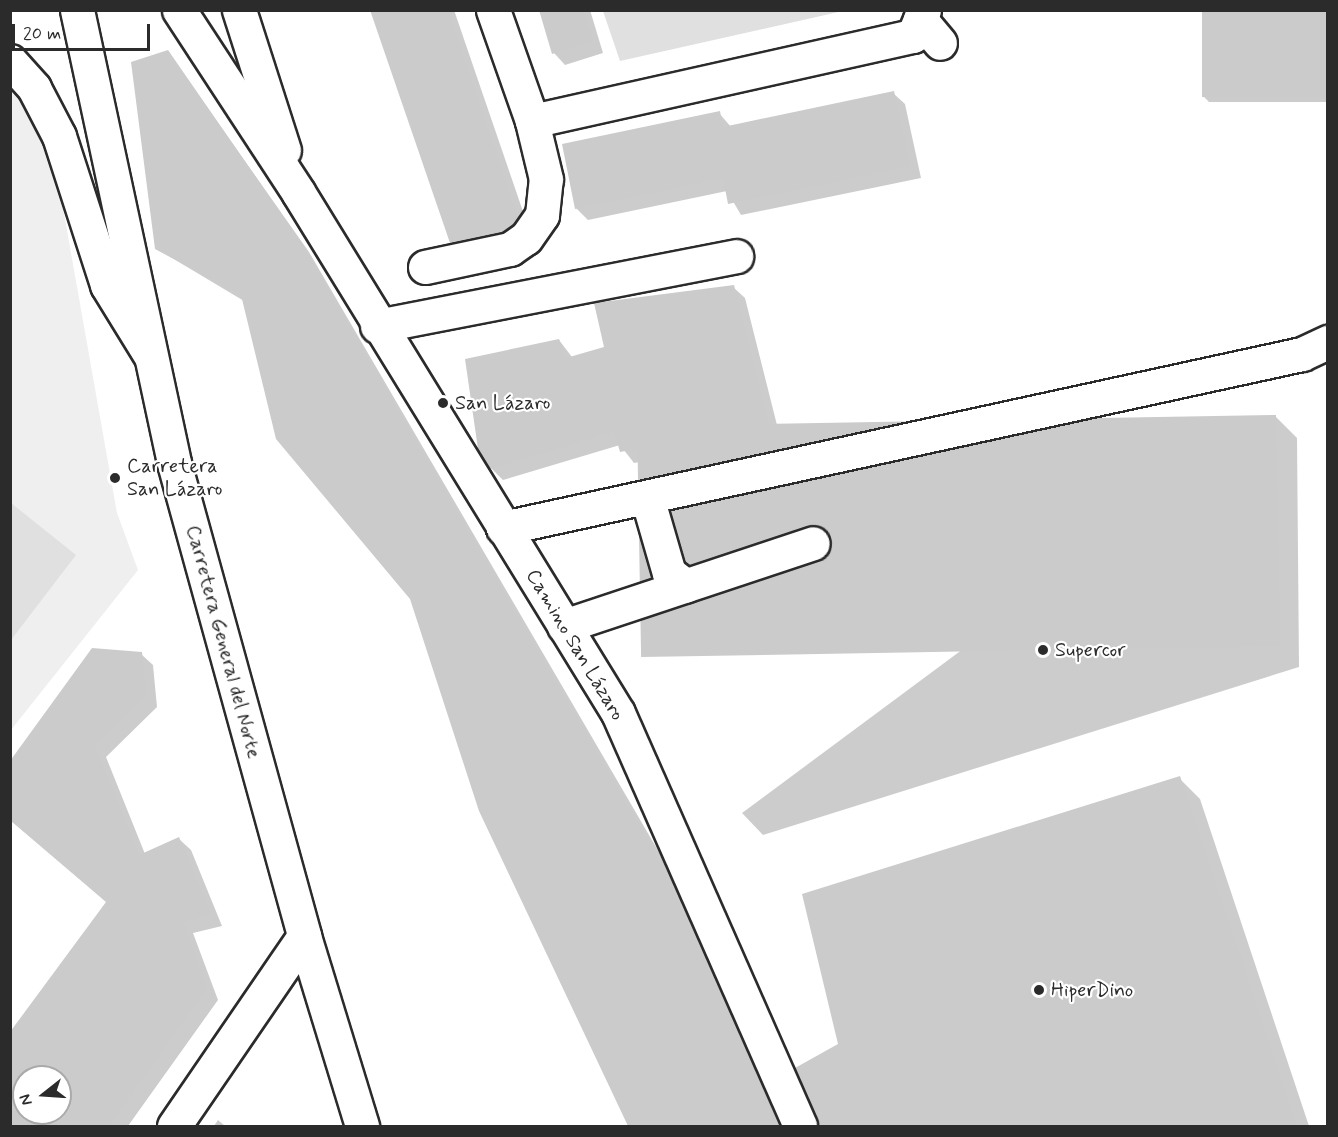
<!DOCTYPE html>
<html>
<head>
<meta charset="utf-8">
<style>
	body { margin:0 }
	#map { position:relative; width:1338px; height:1137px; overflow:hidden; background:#fff; font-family:Mynerve,sans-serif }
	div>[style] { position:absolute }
	.built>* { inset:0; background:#efefef }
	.green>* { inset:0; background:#e0e0e0 }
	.shadow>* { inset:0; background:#0003 }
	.building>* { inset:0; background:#cbcbcb; transform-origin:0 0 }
	.roads { filter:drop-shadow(2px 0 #2b2b2b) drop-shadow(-2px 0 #2b2b2b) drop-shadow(0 2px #2b2b2b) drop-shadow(0 -2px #2b2b2b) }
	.minor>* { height:33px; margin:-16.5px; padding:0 16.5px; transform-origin:16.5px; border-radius:16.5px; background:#fff }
	.major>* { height:33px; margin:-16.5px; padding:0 16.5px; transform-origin:16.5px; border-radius:16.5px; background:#fff }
	.dots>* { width:16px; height:16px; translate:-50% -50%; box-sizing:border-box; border:3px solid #fff; border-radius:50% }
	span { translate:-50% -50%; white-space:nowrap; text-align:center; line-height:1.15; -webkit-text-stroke:4.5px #fff; paint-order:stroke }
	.poi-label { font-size:20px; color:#2b2b2b }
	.left { translate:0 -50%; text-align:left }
	.street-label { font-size:20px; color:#2b2b2b }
	.frame { position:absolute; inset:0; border:12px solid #2b2b2b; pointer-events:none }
	.north { position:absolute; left:12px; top:1065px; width:60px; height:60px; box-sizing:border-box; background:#fff; border:2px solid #aaa; border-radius:50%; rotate:253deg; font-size:16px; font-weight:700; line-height:24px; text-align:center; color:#2b2b2b }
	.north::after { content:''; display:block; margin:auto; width:21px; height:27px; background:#2b2b2b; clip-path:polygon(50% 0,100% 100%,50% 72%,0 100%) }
	.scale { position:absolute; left:12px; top:24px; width:138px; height:27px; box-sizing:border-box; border:3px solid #2b2b2b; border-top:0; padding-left:8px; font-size:18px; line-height:21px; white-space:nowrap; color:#2b2b2b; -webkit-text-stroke:4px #fff; paint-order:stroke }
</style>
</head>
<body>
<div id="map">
	<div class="built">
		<div style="clip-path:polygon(11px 78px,32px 102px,59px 185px,117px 513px,138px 570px,11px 730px)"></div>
	</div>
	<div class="green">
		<div style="clip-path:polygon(603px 11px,603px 10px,843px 11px,620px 61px)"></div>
		<div style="clip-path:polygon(11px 503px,76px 555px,11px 640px)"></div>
	</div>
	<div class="shadow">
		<div style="clip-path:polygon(372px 10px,454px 10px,529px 229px,463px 254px,451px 242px)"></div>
		<div style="clip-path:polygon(541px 10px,590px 10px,603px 53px,565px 65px,554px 53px)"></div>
		<div style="clip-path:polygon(1328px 10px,1328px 102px,1209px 102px,1204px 97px)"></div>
		<div style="clip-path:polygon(168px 52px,309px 252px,663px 859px,780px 1126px,630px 1126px,480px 811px,411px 598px,244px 301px,157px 249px)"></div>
		<div style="clip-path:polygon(893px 93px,905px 104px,921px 178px,741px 215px,727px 191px,588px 220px,576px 208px,719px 113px,731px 127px)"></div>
		<div style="clip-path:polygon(733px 287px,745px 298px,780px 437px,634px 463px,620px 445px,503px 480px,491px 468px,559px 340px,572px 357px,605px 349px)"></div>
		<div style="clip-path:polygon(1276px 417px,1297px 438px,1299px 667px,763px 835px,742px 813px)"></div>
		<div style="clip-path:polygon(evenodd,141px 654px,153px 665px,157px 707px,106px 757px,145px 854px,179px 839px,191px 850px,222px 926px,193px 933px,218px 1000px,128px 1126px,10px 1126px,10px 1035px,108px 903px,10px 820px,141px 654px,24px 1077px,60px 1077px,60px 1113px,24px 1113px,24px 1077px)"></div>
		<div style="clip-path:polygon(1179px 778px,1200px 799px,1309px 1126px,842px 1126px,809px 1061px,840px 1044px)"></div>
		<div style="clip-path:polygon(218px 1120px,225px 1126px,214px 1126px)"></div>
	</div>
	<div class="building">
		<div style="clip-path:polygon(370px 10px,448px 10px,518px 217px,513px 224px,450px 243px)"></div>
		<div style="clip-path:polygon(539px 10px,583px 10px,593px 41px,552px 54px)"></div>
		<div style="left:1202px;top:10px;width:126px;height:87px"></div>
		<div style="clip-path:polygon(168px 50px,298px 238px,652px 846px,780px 1126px,628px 1126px,479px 811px,410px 599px,276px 439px,241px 295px,155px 249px,131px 62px)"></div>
		<div style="clip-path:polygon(894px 91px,910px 166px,728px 204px,723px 178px,575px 209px,562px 144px,720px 111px,723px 127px)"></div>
		<div style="clip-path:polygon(734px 285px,769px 426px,620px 452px,614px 431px,490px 469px,478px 449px,465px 359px,559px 339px,566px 358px,604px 347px,594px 303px)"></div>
		<div style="left:1276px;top:415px;width:231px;height:639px;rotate:89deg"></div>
		<div style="clip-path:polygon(evenodd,92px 648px,142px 652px,146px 695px,95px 745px,139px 855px,179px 837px,211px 914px,183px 922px,207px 988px,109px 1126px,10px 1126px,10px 1032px,106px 902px,10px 820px,10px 761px,92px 648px,24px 1077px,60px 1077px,60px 1113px,24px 1113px,24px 1077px)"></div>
		<div style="clip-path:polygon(1180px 776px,1297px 1126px,818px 1126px,795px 1068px,838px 1044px,802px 894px)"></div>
	</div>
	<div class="roads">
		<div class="minor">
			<div style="left:179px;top:10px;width:217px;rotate:56.8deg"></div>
			<div style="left:298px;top:192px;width:611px;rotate:58.44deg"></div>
			<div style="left:618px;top:713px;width:451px;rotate:66.2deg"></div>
			<div style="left:239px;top:10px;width:147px;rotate:72.2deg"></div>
			<div style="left:493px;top:10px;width:118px;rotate:70.6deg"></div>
			<div style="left:532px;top:121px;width:390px;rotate:-12.6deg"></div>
			<div style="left:913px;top:36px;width:28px;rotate:-67deg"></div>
			<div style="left:920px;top:19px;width:31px;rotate:50deg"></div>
			<div style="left:10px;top:61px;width:36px;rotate:48deg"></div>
			<div style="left:34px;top:88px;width:54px;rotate:62.5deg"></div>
			<div style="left:59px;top:136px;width:157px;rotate:72.1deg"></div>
			<div style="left:107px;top:285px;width:82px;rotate:58.4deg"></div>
			<div style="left:425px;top:267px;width:87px;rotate:-12deg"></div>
			<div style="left:510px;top:249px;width:19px;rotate:-35deg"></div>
			<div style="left:526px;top:238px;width:28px;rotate:-55deg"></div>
			<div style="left:542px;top:215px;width:36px;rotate:-84deg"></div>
			<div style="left:546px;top:179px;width:60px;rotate:-103.6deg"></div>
			<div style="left:377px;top:326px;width:366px;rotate:-11deg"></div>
			<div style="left:647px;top:497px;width:79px;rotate:73.9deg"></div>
			<div style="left:669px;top:573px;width:21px;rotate:37deg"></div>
			<div style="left:503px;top:528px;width:818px;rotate:-12.29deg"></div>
			<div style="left:1302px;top:354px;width:29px;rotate:-25deg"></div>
			<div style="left:564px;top:626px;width:262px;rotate:-18.4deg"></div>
			<div style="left:174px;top:1126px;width:230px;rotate:-55.6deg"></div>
		</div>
		<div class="major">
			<div style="left:77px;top:10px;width:463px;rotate:77.9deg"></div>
			<div style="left:174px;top:463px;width:491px;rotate:74.6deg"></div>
			<div style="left:304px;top:936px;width:199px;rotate:73deg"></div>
		</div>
	</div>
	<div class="dots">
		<div style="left:443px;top:403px;background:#2b2b2b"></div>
		<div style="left:115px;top:478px;background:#2b2b2b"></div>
		<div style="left:1043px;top:650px;background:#2b2b2b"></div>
		<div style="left:1039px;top:990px;background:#2b2b2b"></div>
	</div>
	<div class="poi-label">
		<span class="left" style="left:455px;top:403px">San Lázaro</span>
		<span class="left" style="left:127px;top:478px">Carretera<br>San Lázaro</span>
		<span class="left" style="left:1055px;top:650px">Supercor</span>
		<span class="left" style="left:1051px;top:990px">HiperDino</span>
	</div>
	<div class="street-label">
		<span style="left:223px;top:642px;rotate:75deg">Carretera General del Norte</span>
		<span style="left:575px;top:645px;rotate:59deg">Camino San Lázaro</span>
	</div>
	<div class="frame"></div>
	<div class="north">N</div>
	<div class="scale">20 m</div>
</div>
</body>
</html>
